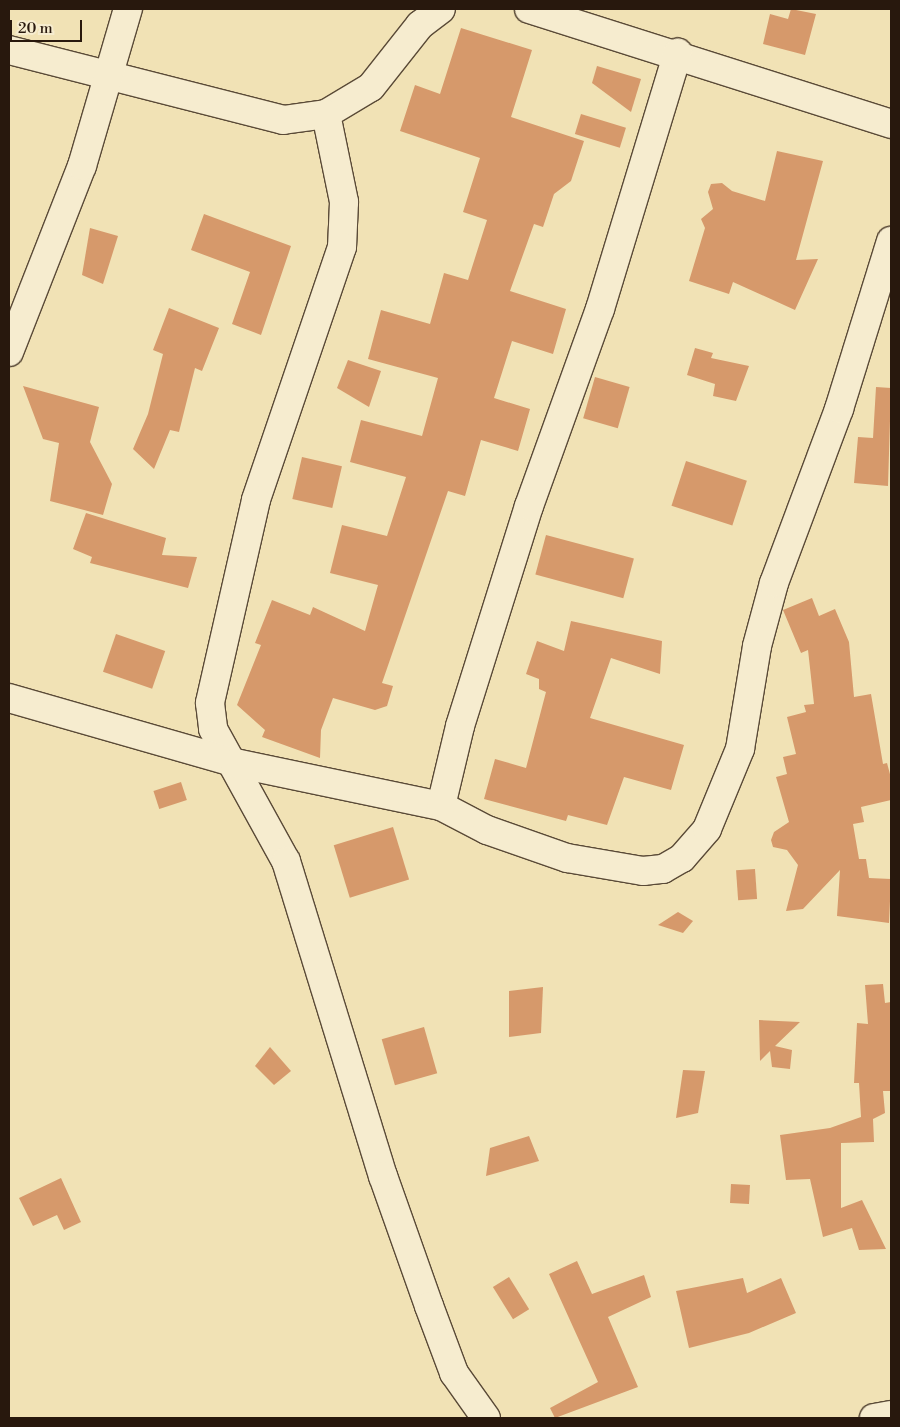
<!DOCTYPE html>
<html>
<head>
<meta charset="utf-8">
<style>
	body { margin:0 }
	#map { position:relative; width:900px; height:1427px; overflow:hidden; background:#f1e2b5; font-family:"Libre Bodoni",serif }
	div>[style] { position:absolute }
	.building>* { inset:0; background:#d6996b; transform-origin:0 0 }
	.roads { filter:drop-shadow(1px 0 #5a4a37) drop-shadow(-1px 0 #5a4a37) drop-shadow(0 1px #5a4a37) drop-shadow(0 -1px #5a4a37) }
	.minor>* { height:28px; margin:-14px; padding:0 14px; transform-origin:14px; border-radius:14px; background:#f6eccf }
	span { translate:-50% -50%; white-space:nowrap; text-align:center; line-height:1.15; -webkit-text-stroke:4px #f6eccf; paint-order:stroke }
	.frame { position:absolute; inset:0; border:10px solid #28180d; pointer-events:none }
	.scale { position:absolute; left:10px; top:20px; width:72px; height:22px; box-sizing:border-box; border:2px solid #28180d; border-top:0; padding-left:6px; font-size:15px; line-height:18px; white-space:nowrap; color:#28180d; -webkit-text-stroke:4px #f6eccf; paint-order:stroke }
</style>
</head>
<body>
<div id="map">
	<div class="building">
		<div style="clip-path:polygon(791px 9px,816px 14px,805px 55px,763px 44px,770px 14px,788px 19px)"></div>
		<div style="clip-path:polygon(461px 28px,532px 50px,511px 117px,584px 141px,571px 181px,554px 194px,543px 227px,534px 224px,510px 291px,566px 309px,553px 354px,512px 341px,494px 398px,530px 409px,518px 451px,481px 440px,465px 496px,448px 491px,382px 683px,393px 686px,387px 706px,375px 710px,333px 698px,321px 730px,320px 758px,262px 737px,265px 730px,237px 705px,261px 645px,255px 643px,272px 600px,310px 615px,313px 607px,365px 631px,378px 585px,330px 573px,342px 525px,387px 536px,406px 477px,350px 462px,361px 420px,422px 436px,438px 378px,368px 359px,381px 310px,430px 324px,444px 273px,468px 280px,487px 220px,463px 212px,480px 158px,400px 131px,415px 85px,440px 94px)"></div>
		<div style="clip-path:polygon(597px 66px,641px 79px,631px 112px,592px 83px)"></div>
		<div style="left:581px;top:114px;width:47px;height:21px;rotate:17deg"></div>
		<div style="clip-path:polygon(777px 151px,823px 161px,796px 260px,818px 259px,795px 310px,733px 282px,729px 294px,689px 281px,705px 228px,701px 219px,713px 209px,708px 192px,711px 184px,722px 183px,732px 191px,765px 201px)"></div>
		<div style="clip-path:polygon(204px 214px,291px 246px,261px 335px,232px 324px,250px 272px,191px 250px)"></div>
		<div style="clip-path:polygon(90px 228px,118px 236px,103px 284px,82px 275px)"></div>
		<div style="clip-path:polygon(169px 308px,219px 328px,202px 371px,195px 368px,179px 432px,170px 430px,154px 469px,133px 449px,148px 414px,163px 354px,153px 350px)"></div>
		<div style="clip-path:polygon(695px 348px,713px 353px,711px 358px,749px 366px,736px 401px,713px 396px,715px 384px,687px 375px)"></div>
		<div style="clip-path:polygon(348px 360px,381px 371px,369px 407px,337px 388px)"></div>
		<div style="left:595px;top:377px;width:36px;height:43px;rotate:16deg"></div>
		<div style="clip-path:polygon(23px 386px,99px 407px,90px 442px,112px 484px,103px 515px,50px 501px,59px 443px,43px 439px)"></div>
		<div style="clip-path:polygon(876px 387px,891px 388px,888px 486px,854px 483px,858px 437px,873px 438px)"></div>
		<div style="left:302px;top:457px;width:41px;height:43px;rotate:13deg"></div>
		<div style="left:686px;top:461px;width:64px;height:47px;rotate:18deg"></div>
		<div style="clip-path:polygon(86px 513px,166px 538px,162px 555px,197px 557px,188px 588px,90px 563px,92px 557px,73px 549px)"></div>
		<div style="left:546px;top:535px;width:91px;height:41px;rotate:15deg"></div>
		<div style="clip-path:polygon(812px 598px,819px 616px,835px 609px,849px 642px,854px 697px,871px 694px,883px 764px,887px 763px,891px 778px,891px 800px,861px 807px,864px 822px,853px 824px,859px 859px,866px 859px,869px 878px,891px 879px,889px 923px,837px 916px,840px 870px,803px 909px,786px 911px,798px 865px,787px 850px,773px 847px,771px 840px,774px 832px,789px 822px,776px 777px,787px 774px,783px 757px,796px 754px,787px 717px,806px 712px,804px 705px,814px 704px,808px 650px,801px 653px,783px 610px)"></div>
		<div style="clip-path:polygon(571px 621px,662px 641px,660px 674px,611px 658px,590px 718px,684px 745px,671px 790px,624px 777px,607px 825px,568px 815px,566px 821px,484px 799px,495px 759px,526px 768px,546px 692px,539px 689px,539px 679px,526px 674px,537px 641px,564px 651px)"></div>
		<div style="left:116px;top:634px;width:52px;height:40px;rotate:19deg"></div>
		<div style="left:181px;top:782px;width:19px;height:29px;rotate:72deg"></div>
		<div style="left:393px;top:827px;width:55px;height:62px;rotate:73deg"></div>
		<div style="left:755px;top:869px;width:30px;height:19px;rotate:86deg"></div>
		<div style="clip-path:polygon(678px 912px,693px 921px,683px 933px,658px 925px)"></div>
		<div style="clip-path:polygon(883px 984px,885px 1003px,891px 1002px,891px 1091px,883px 1091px,885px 1113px,873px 1119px,874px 1142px,841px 1143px,841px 1208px,862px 1200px,886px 1249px,859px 1250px,852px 1228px,823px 1237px,810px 1179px,786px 1180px,780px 1135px,830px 1128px,861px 1117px,859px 1083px,854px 1083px,857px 1023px,868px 1024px,865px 985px)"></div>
		<div style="clip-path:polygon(543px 987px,541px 1033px,509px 1037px,509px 991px)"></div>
		<div style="clip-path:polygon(759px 1020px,800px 1022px,775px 1046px,792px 1050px,790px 1069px,772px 1067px,770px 1051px,760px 1061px)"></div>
		<div style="left:424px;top:1027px;width:48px;height:44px;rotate:74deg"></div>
		<div style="clip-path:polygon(270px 1047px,291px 1071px,274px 1085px,255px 1066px)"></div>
		<div style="clip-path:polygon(683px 1070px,705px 1071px,698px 1113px,676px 1118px)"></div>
		<div style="clip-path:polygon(529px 1136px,539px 1161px,486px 1176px,490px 1148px)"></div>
		<div style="clip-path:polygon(61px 1178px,81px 1222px,64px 1230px,57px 1215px,33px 1226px,19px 1198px)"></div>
		<div style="left:731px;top:1184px;width:19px;height:19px;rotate:3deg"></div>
		<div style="clip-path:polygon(577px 1261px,592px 1294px,644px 1275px,651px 1297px,608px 1317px,638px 1387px,555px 1418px,550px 1408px,598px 1382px,549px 1274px)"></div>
		<div style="left:509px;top:1277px;width:38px;height:19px;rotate:58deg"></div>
		<div style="clip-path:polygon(743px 1278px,747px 1293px,781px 1278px,796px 1313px,749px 1333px,689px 1348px,676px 1291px)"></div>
	</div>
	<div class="roads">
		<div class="minor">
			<div style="left:529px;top:9px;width:380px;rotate:17.6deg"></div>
			<div style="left:9px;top:50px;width:283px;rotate:14.3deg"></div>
			<div style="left:283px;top:120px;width:43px;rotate:-7.9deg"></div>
			<div style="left:326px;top:114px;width:52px;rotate:-31deg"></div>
			<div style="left:371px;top:87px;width:79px;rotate:-51.7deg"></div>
			<div style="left:420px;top:25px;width:26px;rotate:-37deg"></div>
			<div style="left:326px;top:114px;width:90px;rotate:78.4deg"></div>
			<div style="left:344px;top:202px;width:45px;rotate:92.5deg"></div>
			<div style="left:342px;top:247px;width:267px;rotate:108.8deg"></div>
			<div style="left:256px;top:500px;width:208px;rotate:102.8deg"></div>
			<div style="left:210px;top:703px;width:26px;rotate:83deg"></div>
			<div style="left:213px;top:729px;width:151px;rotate:61.1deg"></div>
			<div style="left:286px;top:861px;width:330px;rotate:72.9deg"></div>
			<div style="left:383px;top:1176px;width:138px;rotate:70.5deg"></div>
			<div style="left:429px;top:1306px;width:72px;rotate:69.5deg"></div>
			<div style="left:454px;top:1373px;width:55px;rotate:54.6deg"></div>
			<div style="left:9px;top:352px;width:200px;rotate:-68.6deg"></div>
			<div style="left:82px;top:166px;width:164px;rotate:-73.7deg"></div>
			<div style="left:9px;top:698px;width:235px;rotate:16deg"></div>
			<div style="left:235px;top:763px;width:210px;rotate:11.8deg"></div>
			<div style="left:441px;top:806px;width:52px;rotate:27.6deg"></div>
			<div style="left:487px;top:830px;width:85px;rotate:19.3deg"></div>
			<div style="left:567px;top:858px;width:77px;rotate:9.7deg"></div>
			<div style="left:643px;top:871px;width:20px;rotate:-6deg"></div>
			<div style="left:663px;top:869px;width:22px;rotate:-30deg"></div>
			<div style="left:682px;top:858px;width:38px;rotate:-49deg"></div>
			<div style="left:707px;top:829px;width:87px;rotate:-67.6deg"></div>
			<div style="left:740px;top:749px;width:104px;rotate:-80.6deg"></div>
			<div style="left:757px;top:646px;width:65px;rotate:-74.9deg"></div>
			<div style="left:774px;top:583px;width:186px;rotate:-69.5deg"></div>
			<div style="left:839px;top:409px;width:176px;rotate:-72.8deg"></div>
			<div style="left:441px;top:806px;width:82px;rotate:-76.6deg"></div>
			<div style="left:460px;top:726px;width:231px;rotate:-72.6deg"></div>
			<div style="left:529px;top:506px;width:209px;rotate:-70.2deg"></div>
			<div style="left:600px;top:309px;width:268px;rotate:-73.1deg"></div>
			<div style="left:874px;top:1418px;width:17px;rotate:-10deg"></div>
		</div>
	</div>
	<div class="frame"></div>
	<div class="scale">20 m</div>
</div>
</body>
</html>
